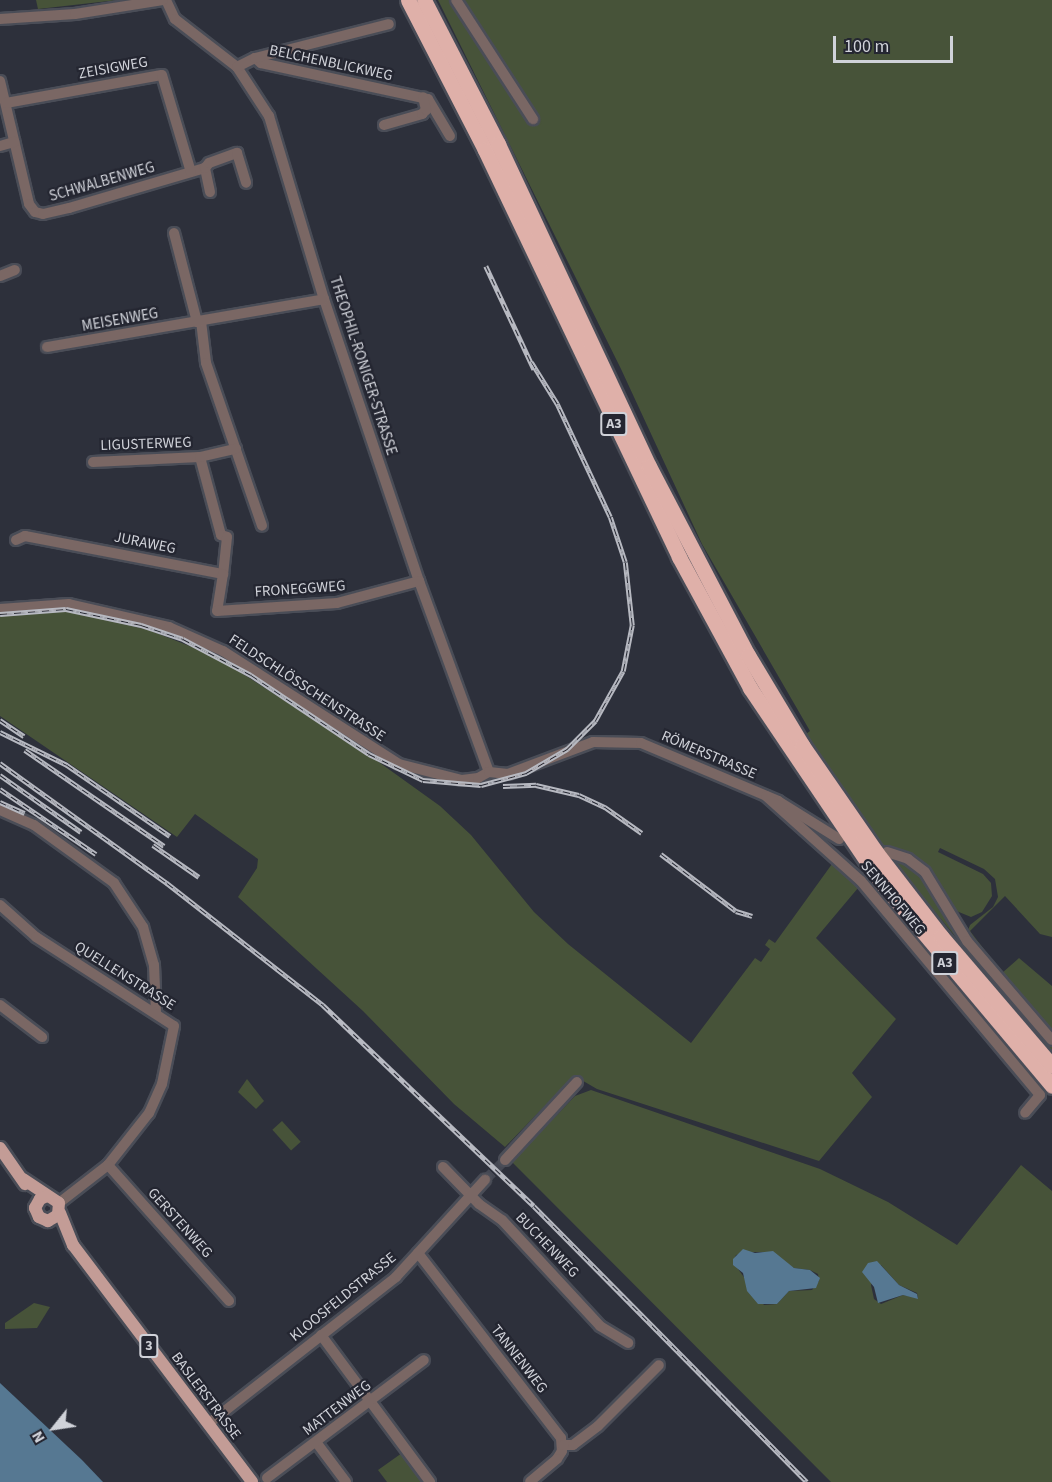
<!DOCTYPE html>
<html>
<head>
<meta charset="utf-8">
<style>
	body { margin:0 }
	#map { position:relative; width:1052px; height:1482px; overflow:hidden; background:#2d303b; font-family:"Source Sans 3",sans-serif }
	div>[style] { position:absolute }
	.green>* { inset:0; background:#475339; transform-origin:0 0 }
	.water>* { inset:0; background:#567892 }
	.minor-tunnel>* { height:10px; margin-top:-5px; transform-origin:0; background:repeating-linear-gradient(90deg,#454853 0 10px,transparent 0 15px) }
	.roads { filter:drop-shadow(2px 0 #4a4d57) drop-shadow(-2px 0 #4a4d57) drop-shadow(0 2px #4a4d57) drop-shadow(0 -2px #4a4d57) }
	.minor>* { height:10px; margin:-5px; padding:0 5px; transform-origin:5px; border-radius:5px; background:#7a6764 }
	.major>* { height:12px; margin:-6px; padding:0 6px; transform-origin:6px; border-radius:6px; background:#c39c96 }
	.highway>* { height:15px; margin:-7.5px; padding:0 7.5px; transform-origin:7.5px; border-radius:7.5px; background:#dfb0a9 }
	.rail>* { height:4.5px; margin-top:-2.25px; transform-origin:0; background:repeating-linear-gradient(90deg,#242631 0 7px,#b7b9c1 0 14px); box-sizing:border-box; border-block:2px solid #b7b9c1 }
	span { translate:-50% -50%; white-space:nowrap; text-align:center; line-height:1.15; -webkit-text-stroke:4.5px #242631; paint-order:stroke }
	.shield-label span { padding:2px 4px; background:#242631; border:2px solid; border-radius:4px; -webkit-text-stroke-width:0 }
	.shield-label { font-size:14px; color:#d0d2d9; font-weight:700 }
	.street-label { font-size:15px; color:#d0d2d9 }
	.north { position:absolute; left:24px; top:1398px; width:60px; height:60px; -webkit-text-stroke:4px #242631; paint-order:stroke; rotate:240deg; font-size:16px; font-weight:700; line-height:24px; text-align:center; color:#d0d2d9 }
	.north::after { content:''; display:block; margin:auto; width:21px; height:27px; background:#d0d2d9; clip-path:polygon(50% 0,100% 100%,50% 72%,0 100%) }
	.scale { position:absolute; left:833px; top:36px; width:120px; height:27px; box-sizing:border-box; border:3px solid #d0d2d9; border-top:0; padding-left:8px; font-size:18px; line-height:21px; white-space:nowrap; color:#d0d2d9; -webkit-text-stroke:4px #242631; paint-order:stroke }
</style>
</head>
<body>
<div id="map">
	<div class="green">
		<div style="clip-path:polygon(36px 0,118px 0,38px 9px)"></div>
		<div style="clip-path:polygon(438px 0,1052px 0,1052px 937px,1040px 934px,1005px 896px,970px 931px,1002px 973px,1019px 958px,1052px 986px,1052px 1035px,967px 933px,970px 925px,993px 907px,998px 897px,995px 879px,984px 869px,940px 848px,938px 852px,983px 874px,991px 883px,992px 896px,982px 912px,971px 917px,954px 910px,921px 863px,881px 845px,806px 734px,810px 731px,702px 544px,621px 369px)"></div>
		<div style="clip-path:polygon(66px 611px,141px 627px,215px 656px,362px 750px,440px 806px,471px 835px,534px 912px,568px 944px,691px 1043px,755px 958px,761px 962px,770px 949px,765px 945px,769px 939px,775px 943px,832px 864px,858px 888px,816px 938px,896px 1019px,852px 1073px,872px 1097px,819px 1161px,597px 1089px,578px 1078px,565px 1085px,505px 1147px,454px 1104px,363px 1011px,238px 897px,257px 868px,258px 859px,195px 814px,177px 837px,0 716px,0 616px)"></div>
		<div style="clip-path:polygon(891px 859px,913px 866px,929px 884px,1026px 1017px,1052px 1046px,1052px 1053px)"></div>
		<div style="clip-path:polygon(247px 1079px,264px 1101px,256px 1109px,238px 1092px)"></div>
		<div style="clip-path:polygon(evenodd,591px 1090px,820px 1169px,888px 1202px,957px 1245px,1021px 1165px,1052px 1191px,1052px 1482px,831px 1482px,512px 1162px,575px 1096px,591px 1090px,749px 1252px,770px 1252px,794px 1268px,810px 1270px,818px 1274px,819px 1281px,812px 1290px,789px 1291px,777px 1304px,764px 1305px,733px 1262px,736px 1255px,749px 1252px,591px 1090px,881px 1265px,899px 1285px,917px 1293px,918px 1298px,903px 1295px,881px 1304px,874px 1299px,871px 1285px,881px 1265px)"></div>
		<div style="left:282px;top:1121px;width:28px;height:13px;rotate:48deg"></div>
		<div style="clip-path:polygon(34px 1303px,50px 1307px,37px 1328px,5px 1329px,5px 1323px)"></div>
		<div style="clip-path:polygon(402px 1453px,424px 1482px,387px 1482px,378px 1470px)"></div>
	</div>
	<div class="water">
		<div style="clip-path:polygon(743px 1249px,755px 1253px,773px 1251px,794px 1268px,810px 1270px,820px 1278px,816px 1288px,789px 1291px,777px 1304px,758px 1304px,747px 1291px,743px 1273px,733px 1265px,733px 1259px)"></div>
		<div style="clip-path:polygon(877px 1261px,899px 1285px,917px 1294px,918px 1299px,903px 1295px,878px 1303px,874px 1287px,862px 1272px,868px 1263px)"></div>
		<div style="clip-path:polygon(0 1383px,82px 1460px,103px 1482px,0 1482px)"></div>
	</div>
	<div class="minor-tunnel">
		<div style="left:485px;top:1180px;width:28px;rotate:-45deg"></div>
	</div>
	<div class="roads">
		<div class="minor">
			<div style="left:166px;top:0;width:21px;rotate:65deg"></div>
			<div style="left:175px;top:19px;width:78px;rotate:37.7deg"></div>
			<div style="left:237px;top:67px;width:59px;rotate:56.9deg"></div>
			<div style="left:269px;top:116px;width:191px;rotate:73.3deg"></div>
			<div style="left:324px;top:299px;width:298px;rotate:71.4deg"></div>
			<div style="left:419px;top:581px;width:203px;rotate:69.9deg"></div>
			<div style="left:456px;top:0;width:142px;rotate:57.1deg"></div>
			<div style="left:0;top:19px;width:75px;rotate:-3.8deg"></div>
			<div style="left:75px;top:14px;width:89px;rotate:-9deg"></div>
			<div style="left:255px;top:58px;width:8px;rotate:40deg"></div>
			<div style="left:261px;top:63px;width:171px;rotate:12.2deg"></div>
			<div style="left:428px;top:99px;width:43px;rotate:59.3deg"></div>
			<div style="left:237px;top:67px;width:20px;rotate:-27deg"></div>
			<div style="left:255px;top:58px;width:138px;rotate:-14.2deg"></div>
			<div style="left:0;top:81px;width:126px;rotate:76.7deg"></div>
			<div style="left:29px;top:204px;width:10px;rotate:53deg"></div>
			<div style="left:35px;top:212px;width:8px;rotate:14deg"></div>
			<div style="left:43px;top:214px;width:27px;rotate:-13deg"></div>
			<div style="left:69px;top:208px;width:142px;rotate:-16.4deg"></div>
			<div style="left:6px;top:103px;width:158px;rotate:-10.2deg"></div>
			<div style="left:162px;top:75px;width:101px;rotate:73.4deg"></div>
			<div style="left:384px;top:125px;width:40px;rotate:-16deg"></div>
			<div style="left:422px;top:114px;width:6px;rotate:-45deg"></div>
			<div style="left:426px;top:110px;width:13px;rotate:-103deg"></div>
			<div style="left:0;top:146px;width:15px;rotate:-16deg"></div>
			<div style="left:210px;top:192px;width:25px;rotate:-102deg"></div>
			<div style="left:205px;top:168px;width:6px;rotate:-51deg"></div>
			<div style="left:209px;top:163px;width:30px;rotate:-20deg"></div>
			<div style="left:237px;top:153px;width:31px;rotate:73deg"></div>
			<div style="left:174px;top:233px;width:92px;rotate:75.5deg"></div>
			<div style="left:0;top:276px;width:16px;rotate:-22deg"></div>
			<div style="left:201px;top:321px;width:42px;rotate:83.2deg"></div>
			<div style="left:206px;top:363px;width:172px;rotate:71deg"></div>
			<div style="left:47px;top:347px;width:281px;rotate:-9.8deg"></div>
			<div style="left:200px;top:457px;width:81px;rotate:74.9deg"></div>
			<div style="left:221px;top:535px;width:6px;rotate:18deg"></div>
			<div style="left:227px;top:537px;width:37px;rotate:96deg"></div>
			<div style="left:93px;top:462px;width:107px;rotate:-2.7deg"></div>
			<div style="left:200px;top:457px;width:37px;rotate:-13deg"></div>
			<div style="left:16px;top:540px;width:10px;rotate:-24deg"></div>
			<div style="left:25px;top:536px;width:202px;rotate:10.9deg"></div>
			<div style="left:223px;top:574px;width:37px;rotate:99deg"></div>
			<div style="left:217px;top:611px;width:120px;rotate:-3.8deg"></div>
			<div style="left:337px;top:603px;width:85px;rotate:-15deg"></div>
			<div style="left:0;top:609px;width:69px;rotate:-4.1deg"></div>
			<div style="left:69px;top:604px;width:103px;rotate:13deg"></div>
			<div style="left:169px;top:627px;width:59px;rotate:24deg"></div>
			<div style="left:223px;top:651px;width:209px;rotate:32.7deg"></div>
			<div style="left:399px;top:764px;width:65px;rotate:14.3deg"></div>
			<div style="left:462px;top:780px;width:16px;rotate:-7deg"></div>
			<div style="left:478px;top:778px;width:13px;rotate:-29deg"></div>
			<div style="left:489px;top:772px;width:19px;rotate:6deg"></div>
			<div style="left:508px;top:774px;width:91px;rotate:-20.6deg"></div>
			<div style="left:593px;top:742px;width:48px;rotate:1.2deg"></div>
			<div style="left:641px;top:743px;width:149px;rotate:22.9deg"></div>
			<div style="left:778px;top:801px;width:72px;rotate:31.9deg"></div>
			<div style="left:766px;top:796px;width:127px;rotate:41.8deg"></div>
			<div style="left:861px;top:881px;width:279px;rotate:50.1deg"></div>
			<div style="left:1040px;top:1095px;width:23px;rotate:130deg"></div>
			<div style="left:0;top:810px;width:37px;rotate:24deg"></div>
			<div style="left:34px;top:825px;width:99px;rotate:35.9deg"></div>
			<div style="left:114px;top:883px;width:53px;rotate:56.6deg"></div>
			<div style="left:143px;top:927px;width:40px;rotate:74deg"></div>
			<div style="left:154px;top:965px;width:48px;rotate:87.6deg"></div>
			<div style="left:887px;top:852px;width:22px;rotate:18deg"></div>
			<div style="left:908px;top:859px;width:21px;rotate:37deg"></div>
			<div style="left:925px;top:872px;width:81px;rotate:58.7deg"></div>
			<div style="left:967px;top:941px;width:130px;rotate:49.4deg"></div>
			<div style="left:0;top:905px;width:48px;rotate:41.6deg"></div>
			<div style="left:36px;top:937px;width:164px;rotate:32.8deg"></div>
			<div style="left:174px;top:1026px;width:59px;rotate:101.7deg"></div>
			<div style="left:162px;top:1084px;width:32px;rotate:114deg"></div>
			<div style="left:149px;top:1113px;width:66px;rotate:128.3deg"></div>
			<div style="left:108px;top:1165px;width:62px;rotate:142.2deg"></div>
			<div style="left:0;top:1005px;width:53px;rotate:37.3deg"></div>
			<div style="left:505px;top:1160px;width:106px;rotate:-47.3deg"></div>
			<div style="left:108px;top:1165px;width:182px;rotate:48.3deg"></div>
			<div style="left:443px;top:1167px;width:52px;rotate:45.8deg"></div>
			<div style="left:479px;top:1204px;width:28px;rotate:35deg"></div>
			<div style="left:502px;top:1220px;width:144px;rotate:47.2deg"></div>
			<div style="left:600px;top:1326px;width:33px;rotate:31deg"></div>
			<div style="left:418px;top:1253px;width:234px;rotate:52.3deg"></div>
			<div style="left:561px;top:1438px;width:13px;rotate:86deg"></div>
			<div style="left:562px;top:1451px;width:9px;rotate:122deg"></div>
			<div style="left:557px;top:1459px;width:35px;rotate:140deg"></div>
			<div style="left:321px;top:1335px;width:183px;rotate:53.4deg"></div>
			<div style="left:208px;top:1424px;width:239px;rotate:-38deg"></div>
			<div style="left:396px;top:1277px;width:132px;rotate:-47.5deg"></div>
			<div style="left:316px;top:1442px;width:50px;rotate:53.1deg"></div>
			<div style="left:563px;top:1445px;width:10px"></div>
			<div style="left:573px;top:1445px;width:31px;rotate:-37deg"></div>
			<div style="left:598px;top:1426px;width:86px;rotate:-45deg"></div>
			<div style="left:267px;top:1478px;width:196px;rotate:-36.9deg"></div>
		</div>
		<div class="major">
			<div style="left:0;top:1148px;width:44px;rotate:55.2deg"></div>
			<div style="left:23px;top:1179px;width:43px;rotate:33.7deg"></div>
			<div style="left:59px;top:1203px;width:12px;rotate:95deg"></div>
			<div style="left:58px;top:1215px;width:12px;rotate:149deg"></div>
			<div style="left:48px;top:1221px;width:10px;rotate:-156deg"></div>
			<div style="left:39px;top:1217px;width:10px;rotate:-114deg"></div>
			<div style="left:35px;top:1208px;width:10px;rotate:-61deg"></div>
			<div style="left:40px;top:1199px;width:8px;rotate:-23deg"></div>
			<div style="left:60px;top:1213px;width:35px;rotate:68deg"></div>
			<div style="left:73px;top:1245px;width:297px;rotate:52.9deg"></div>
		</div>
		<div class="highway">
			<div style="left:408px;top:0;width:169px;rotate:62.8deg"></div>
			<div style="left:485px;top:150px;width:451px;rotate:64.5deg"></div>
			<div style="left:679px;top:557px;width:149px;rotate:61.5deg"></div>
			<div style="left:750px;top:688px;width:234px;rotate:56deg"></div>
			<div style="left:881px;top:882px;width:266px;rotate:50deg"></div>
			<div style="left:424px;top:0;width:162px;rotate:62.8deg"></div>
			<div style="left:498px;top:144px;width:356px;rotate:64.9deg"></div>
			<div style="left:649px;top:466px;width:213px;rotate:62.4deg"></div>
			<div style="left:748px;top:655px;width:105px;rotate:59deg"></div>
			<div style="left:802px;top:745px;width:130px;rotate:55.3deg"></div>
			<div style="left:876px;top:852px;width:106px;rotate:52.3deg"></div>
			<div style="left:941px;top:936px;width:171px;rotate:49.5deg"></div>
		</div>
	</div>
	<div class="rail">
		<div style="left:486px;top:266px;width:114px;rotate:65deg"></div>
		<div style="left:0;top:614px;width:66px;rotate:-4.3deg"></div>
		<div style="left:66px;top:609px;width:77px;rotate:12deg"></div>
		<div style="left:141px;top:625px;width:44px;rotate:18.4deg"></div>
		<div style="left:183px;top:639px;width:77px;rotate:27.9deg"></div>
		<div style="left:251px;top:675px;width:142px;rotate:33.8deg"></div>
		<div style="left:369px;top:754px;width:60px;rotate:25.7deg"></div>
		<div style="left:423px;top:780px;width:58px;rotate:4.9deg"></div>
		<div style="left:481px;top:785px;width:47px;rotate:-14.9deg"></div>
		<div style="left:526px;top:773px;width:48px;rotate:-30.3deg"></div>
		<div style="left:567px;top:749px;width:40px;rotate:-45deg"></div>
		<div style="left:595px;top:721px;width:57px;rotate:-60.8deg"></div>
		<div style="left:623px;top:671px;width:47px;rotate:-78.9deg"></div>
		<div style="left:632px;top:625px;width:63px;rotate:-96.3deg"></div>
		<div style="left:625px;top:562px;width:47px;rotate:-108.4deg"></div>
		<div style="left:610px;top:517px;width:125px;rotate:-115.1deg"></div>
		<div style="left:557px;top:404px;width:49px;rotate:-121.8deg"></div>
		<div style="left:0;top:720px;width:29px;rotate:34deg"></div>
		<div style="left:0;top:732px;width:75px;rotate:26.2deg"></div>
		<div style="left:67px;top:765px;width:125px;rotate:34.6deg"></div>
		<div style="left:25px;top:750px;width:169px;rotate:34.6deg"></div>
		<div style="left:0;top:763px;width:206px;rotate:35.7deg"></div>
		<div style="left:167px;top:883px;width:198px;rotate:38deg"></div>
		<div style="left:323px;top:1005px;width:291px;rotate:43.6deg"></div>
		<div style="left:534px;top:1206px;width:388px;rotate:45.3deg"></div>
		<div style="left:0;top:775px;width:99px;rotate:35.1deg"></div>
		<div style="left:503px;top:786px;width:33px;rotate:-2deg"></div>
		<div style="left:536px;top:785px;width:44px;rotate:13.1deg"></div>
		<div style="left:579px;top:795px;width:29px;rotate:25deg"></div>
		<div style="left:605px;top:807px;width:45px;rotate:35.1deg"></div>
		<div style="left:0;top:789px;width:116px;rotate:34.1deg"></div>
		<div style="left:0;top:802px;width:27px;rotate:24deg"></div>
		<div style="left:153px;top:845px;width:56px;rotate:34.8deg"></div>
		<div style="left:661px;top:854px;width:94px;rotate:37.2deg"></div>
		<div style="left:736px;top:911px;width:17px;rotate:17deg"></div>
	</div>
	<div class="shield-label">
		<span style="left:614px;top:424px">A3</span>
		<span style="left:945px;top:963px">A3</span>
		<span style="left:149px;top:1346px">3</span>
	</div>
	<div class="street-label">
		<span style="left:331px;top:63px;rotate:12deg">BELCHENBLICKWEG</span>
		<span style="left:113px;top:68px;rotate:-10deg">ZEISIGWEG</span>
		<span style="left:102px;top:182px;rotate:-16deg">SCHWALBENWEG</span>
		<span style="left:120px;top:320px;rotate:-10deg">MEISENWEG</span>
		<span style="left:363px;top:366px;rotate:72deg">THEOPHIL-RONIGER-STRASSE</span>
		<span style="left:146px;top:444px;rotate:-2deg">LIGUSTERWEG</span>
		<span style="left:145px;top:543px;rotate:11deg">JURAWEG</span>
		<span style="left:300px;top:589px;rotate:-4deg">FRONEGGWEG</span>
		<span style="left:307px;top:688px;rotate:33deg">FELDSCHLÖSSCHENSTRASSE</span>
		<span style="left:709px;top:755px;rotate:23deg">RÖMERSTRASSE</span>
		<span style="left:893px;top:898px;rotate:50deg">SENNHOFWEG</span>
		<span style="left:125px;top:976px;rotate:32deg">QUELLENSTRASSE</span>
		<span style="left:180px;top:1223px;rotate:48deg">GERSTENWEG</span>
		<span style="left:547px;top:1245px;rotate:46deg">BUCHENWEG</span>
		<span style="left:343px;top:1297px;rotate:-39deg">KLOOSFELDSTRASSE</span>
		<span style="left:519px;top:1359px;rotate:52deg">TANNENWEG</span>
		<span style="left:206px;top:1396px;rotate:53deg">BASLERSTRASSE</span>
		<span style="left:337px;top:1408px;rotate:-37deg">MATTENWEG</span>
	</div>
	<div class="north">N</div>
	<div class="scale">100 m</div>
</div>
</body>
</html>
